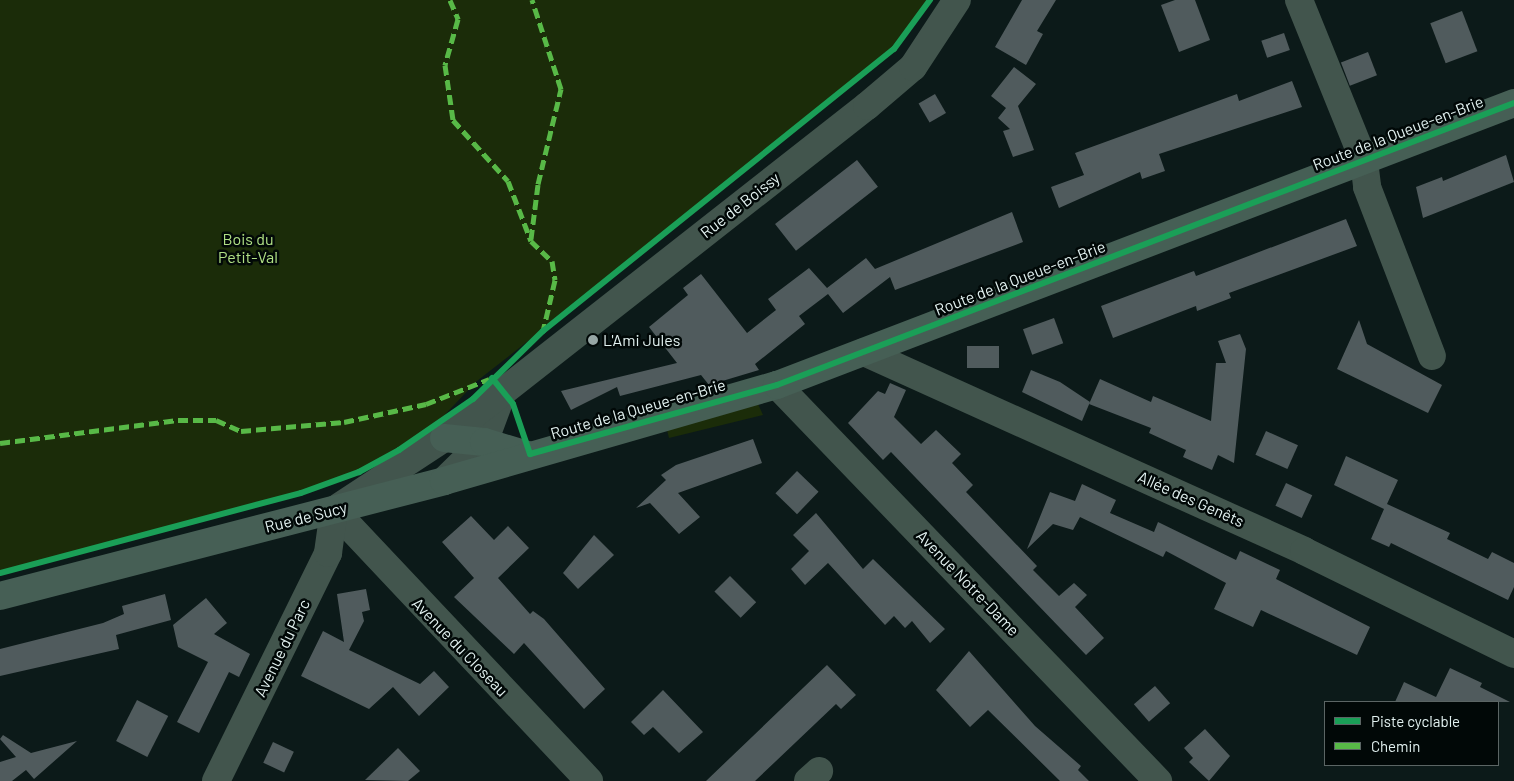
<!DOCTYPE html>
<html>
<head>
<meta charset="utf-8">
<style>
	body { margin:0 }
	#map { position:relative; width:1514px; height:781px; overflow:hidden; background:#0c1a19; font-family:Barlow,sans-serif }
	div>[style] { position:absolute }
	.green>* { inset:0; background:#1b2c09 }
	.building>* { inset:0; background:#505b5d; transform-origin:0 0 }
	.minor>* { height:28px; margin:-14px; padding:0 14px; transform-origin:14px; border-radius:14px; background:#42554d }
	.major>* { height:28px; margin:-14px; padding:0 14px; transform-origin:14px; border-radius:14px; background:#465f55 }
	.quiet>* { height:5px; margin-top:-2.5px; transform-origin:0; background:repeating-linear-gradient(90deg,#58b947 0 10px,transparent 0 15px) }
	.cycleway>* { height:6px; margin:-3px; padding:0 3px; transform-origin:3px; border-radius:3px; background:#1a9f57 }
	.dots>* { width:14px; height:14px; translate:-50% -50%; box-sizing:border-box; border:2px solid #010807; border-radius:50% }
	span { translate:-50% -50%; white-space:nowrap; text-align:center; line-height:1.15; -webkit-text-stroke:5px #010807; paint-order:stroke }
	.street-label { font-size:16px; color:#e2f1f0 }
	.park-label { font-size:16px; color:#b0e085 }
	.poi-label { font-size:16px; color:#e2f1f0 }
	.left { translate:0 -50%; text-align:left }
	.legend { position:absolute; left:1324px; top:701px; width:175px; height:65px; box-sizing:border-box; background:#010807; border:1px solid #5b6564; margin:0; padding:6px 9px; list-style:none; font-size:15px; color:#e2f1f0 }
	.legend li { display:flex; align-items:center; gap:10px; height:25px }
	.legend b { width:25px; border:1px solid #5b6564 }
</style>
</head>
<body>
<div id="map">
	<div class="green">
		<div style="clip-path:polygon(0 0,930px 0,894px 49px,787px 138px,477px 381px,434px 426px,399px 450px,359px 472px,301px 493px,0 572px)"></div>
		<div style="clip-path:polygon(758px 404px,763px 415px,669px 438px,667px 430px)"></div>
	</div>
	<div class="building">
		<div style="clip-path:polygon(1022px 0,1056px 0,1037px 31px,1043px 34px,1026px 65px,995px 47px)"></div>
		<div style="clip-path:polygon(1175px 0,1195px 0,1210px 40px,1179px 52px,1161px 5px)"></div>
		<div style="left:1462px;top:11px;width:43px;height:34px;rotate:69deg"></div>
		<div style="left:1284px;top:33px;width:18px;height:24px;rotate:71deg"></div>
		<div style="left:1368px;top:52px;width:25px;height:29px;rotate:69deg"></div>
		<div style="clip-path:polygon(1014px 67px,1036px 84px,1018px 106px,1034px 150px,1013px 157px,1003px 131px,1010px 129px,998px 118px,1006px 108px,991px 96px)"></div>
		<div style="clip-path:polygon(1292px 81px,1302px 107px,1159px 154px,1165px 171px,1142px 179px,1140px 172px,1059px 208px,1051px 187px,1084px 175px,1075px 153px,1237px 94px,1239px 101px)"></div>
		<div style="left:935px;top:94px;width:22px;height:19px;rotate:60deg"></div>
		<div style="clip-path:polygon(1506px 155px,1514px 182px,1423px 218px,1416px 187px,1442px 177px,1443px 181px)"></div>
		<div style="left:857px;top:160px;width:34px;height:104px;rotate:52deg"></div>
		<div style="clip-path:polygon(1012px 212px,1023px 242px,895px 290px,890px 277px,843px 313px,828px 294px,799px 316px,805px 324px,755px 364px,759px 370px,709px 385px,701px 375px,620px 396px,617px 387px,571px 410px,561px 391px,677px 363px,649px 327px,688px 295px,683px 288px,701px 274px,747px 333px,776px 310px,768px 299px,809px 268px,827px 288px,866px 258px,875px 269px)"></div>
		<div style="clip-path:polygon(1346px 219px,1357px 246px,1229px 293px,1231px 298px,1197px 311px,1196px 306px,1113px 338px,1101px 306px,1194px 271px,1196px 276px)"></div>
		<div style="left:1054px;top:318px;width:27px;height:33px;rotate:70deg"></div>
		<div style="clip-path:polygon(1359px 320px,1367px 344px,1442px 385px,1428px 413px,1337px 369px)"></div>
		<div style="clip-path:polygon(1240px 334px,1246px 349px,1234px 463px,1218px 455px,1212px 470px,1183px 457px,1186px 450px,1149px 433px,1151px 428px,1089px 404px,1100px 379px,1151px 402px,1153px 396px,1211px 421px,1216px 363px,1226px 363px,1218px 341px)"></div>
		<div style="left:967px;top:346px;width:32px;height:22px"></div>
		<div style="clip-path:polygon(1031px 370px,1060px 382px,1090px 402px,1082px 421px,1022px 392px)"></div>
		<div style="clip-path:polygon(890px 383px,906px 390px,894px 417px,921px 444px,936px 430px,961px 454px,952px 463px,973px 485px,966px 492px,1037px 566px,1033px 570px,1059px 596px,1074px 583px,1087px 595px,1075px 607px,1104px 638px,1086px 655px,891px 452px,883px 460px,848px 423px,878px 391px,885px 394px)"></div>
		<div style="left:1266px;top:431px;width:35px;height:26px;rotate:24deg"></div>
		<div style="clip-path:polygon(753px 439px,762px 463px,678px 493px,700px 517px,679px 534px,650px 503px,636px 508px,666px 480px,661px 475px,676px 465px)"></div>
		<div style="clip-path:polygon(1346px 456px,1398px 480px,1387px 504px,1450px 533px,1447px 539px,1488px 559px,1492px 552px,1514px 563px,1514px 587px,1508px 600px,1391px 543px,1389px 547px,1371px 539px,1384px 509px,1334px 485px)"></div>
		<div style="left:797px;top:471px;width:30px;height:31px;rotate:44deg"></div>
		<div style="left:1286px;top:483px;width:29px;height:25px;rotate:25deg"></div>
		<div style="clip-path:polygon(1082px 484px,1116px 500px,1110px 513px,1154px 532px,1158px 522px,1236px 560px,1240px 551px,1280px 570px,1276px 579px,1370px 627px,1357px 655px,1261px 610px,1253px 627px,1214px 609px,1226px 583px,1166px 551px,1163px 557px,1080px 517px,1073px 530px,1053px 524px,1027px 549px,1050px 492px,1075px 501px)"></div>
		<div style="clip-path:polygon(816px 513px,863px 569px,873px 559px,945px 629px,930px 643px,912px 621px,905px 628px,894px 616px,885px 625px,828px 563px,805px 585px,791px 569px,809px 551px,793px 535px)"></div>
		<div style="clip-path:polygon(471px 516px,494px 540px,508px 526px,529px 548px,498px 578px,530px 614px,533px 611px,544px 619px,605px 689px,584px 709px,524px 643px,514px 654px,454px 597px,474px 578px,442px 542px)"></div>
		<div style="clip-path:polygon(594px 535px,614px 555px,578px 589px,563px 573px)"></div>
		<div style="left:730px;top:576px;width:37px;height:22px;rotate:45deg"></div>
		<div style="clip-path:polygon(366px 589px,370px 610px,362px 612px,364px 621px,349px 650px,420px 684px,434px 671px,449px 687px,419px 716px,393px 687px,369px 709px,301px 676px,323px 631px,344px 642px,337px 594px)"></div>
		<div style="clip-path:polygon(165px 594px,171px 620px,116px 635px,119px 649px,0 676px,0 649px,103px 623px,124px 614px,122px 606px)"></div>
		<div style="clip-path:polygon(206px 598px,227px 623px,214px 634px,250px 654px,239px 677px,229px 672px,199px 733px,177px 722px,208px 662px,178px 647px,173px 625px)"></div>
		<div style="clip-path:polygon(969px 651px,1035px 726px,1081px 766px,1078px 770px,1089px 781px,1060px 781px,988px 710px,970px 727px,936px 690px)"></div>
		<div style="clip-path:polygon(827px 665px,856px 695px,841px 709px,836px 704px,755px 781px,706px 781px)"></div>
		<div style="clip-path:polygon(1450px 668px,1482px 683px,1480px 687px,1510px 702px,1395px 702px,1404px 682px,1436px 697px)"></div>
		<div style="left:1155px;top:686px;width:23px;height:28px;rotate:49deg"></div>
		<div style="clip-path:polygon(663px 690px,703px 732px,679px 753px,653px 727px,644px 735px,631px 722px)"></div>
		<div style="left:137px;top:700px;width:35px;height:46px;rotate:27deg"></div>
		<div style="clip-path:polygon(1205px 729px,1230px 756px,1209px 781px,1189px 762px,1193px 758px,1184px 748px)"></div>
		<div style="clip-path:polygon(3px 735px,31px 753px,77px 741px,34px 779px,26px 770px,12px 781px,0 781px,0 762px,16px 757px,0 739px)"></div>
		<div style="left:273px;top:742px;width:23px;height:23px;rotate:25deg"></div>
		<div style="clip-path:polygon(398px 748px,420px 771px,408px 781px,365px 780px)"></div>
	</div>
	<div class="minor">
		<div style="left:1299px;top:0;width:174px;rotate:68deg"></div>
		<div style="left:1364px;top:161px;width:26px;rotate:83deg"></div>
		<div style="left:1367px;top:187px;width:181px;rotate:69deg"></div>
		<div style="left:864px;top:352px;width:483px;rotate:24.3deg"></div>
		<div style="left:1304px;top:551px;width:234px;rotate:26.1deg"></div>
		<div style="left:777px;top:385px;width:550px;rotate:46.11deg"></div>
		<div style="left:444px;top:481px;width:56px;rotate:-44.3deg"></div>
		<div style="left:484px;top:442px;width:54px;rotate:-69.6deg"></div>
		<div style="left:339px;top:507px;width:126px;rotate:-33.3deg"></div>
		<div style="left:444px;top:438px;width:538px;rotate:-38.13deg"></div>
		<div style="left:867px;top:106px;width:60px;rotate:-40.3deg"></div>
		<div style="left:913px;top:67px;width:80px;rotate:-56.7deg"></div>
		<div style="left:334px;top:510px;width:372px;rotate:46.7deg"></div>
		<div style="left:216px;top:781px;width:254px;rotate:-63.8deg"></div>
		<div style="left:328px;top:553px;width:43px;rotate:-82.1deg"></div>
		<div style="left:808px;top:781px;width:15px;rotate:-42deg"></div>
	</div>
	<div class="major">
		<div style="left:444px;top:438px;width:40px;rotate:5.7deg"></div>
		<div style="left:484px;top:442px;width:45px;rotate:16.8deg"></div>
		<div style="left:0;top:596px;width:459px;rotate:-14.5deg"></div>
		<div style="left:444px;top:481px;width:347px;rotate:-16.1deg"></div>
		<div style="left:777px;top:385px;width:789px;rotate:-20.94deg"></div>
	</div>
	<div class="quiet">
		<div style="left:450px;top:0;width:21px;rotate:67deg"></div>
		<div style="left:458px;top:19px;width:48px;rotate:105.8deg"></div>
		<div style="left:445px;top:65px;width:56px;rotate:81.7deg"></div>
		<div style="left:453px;top:120px;width:82px;rotate:48deg"></div>
		<div style="left:508px;top:181px;width:64px;rotate:69deg"></div>
		<div style="left:531px;top:241px;width:29px;rotate:44deg"></div>
		<div style="left:552px;top:261px;width:19px;rotate:81deg"></div>
		<div style="left:555px;top:280px;width:52px;rotate:103.2deg"></div>
		<div style="left:531px;top:239px;width:55px;rotate:-82.7deg"></div>
		<div style="left:538px;top:184px;width:98px;rotate:-76.4deg"></div>
		<div style="left:561px;top:89px;width:94px;rotate:-108deg"></div>
		<div style="left:0;top:443px;width:179px;rotate:-7.4deg"></div>
		<div style="left:178px;top:420px;width:38px"></div>
		<div style="left:216px;top:420px;width:27px;rotate:24deg"></div>
		<div style="left:241px;top:431px;width:103px;rotate:-5deg"></div>
		<div style="left:344px;top:422px;width:84px;rotate:-12.4deg"></div>
		<div style="left:426px;top:404px;width:68px;rotate:-21.6deg"></div>
	</div>
	<div class="cycleway">
		<div style="left:492px;top:378px;width:33px;rotate:51deg"></div>
		<div style="left:513px;top:404px;width:53px;rotate:71.2deg"></div>
		<div style="left:530px;top:454px;width:256px;rotate:-15.6deg"></div>
		<div style="left:777px;top:385px;width:789px;rotate:-20.94deg"></div>
		<div style="left:0;top:573px;width:311px;rotate:-14.9deg"></div>
		<div style="left:301px;top:493px;width:62px;rotate:-19.9deg"></div>
		<div style="left:359px;top:472px;width:46px;rotate:-28.8deg"></div>
		<div style="left:399px;top:450px;width:90px;rotate:-34.6deg"></div>
		<div style="left:473px;top:399px;width:98px;rotate:-44.2deg"></div>
		<div style="left:543px;top:331px;width:450px;rotate:-38.8deg"></div>
		<div style="left:894px;top:49px;width:61px;rotate:-53.7deg"></div>
	</div>
	<div class="dots">
		<div style="left:593px;top:340px;background:#97a6a5"></div>
	</div>
	<div class="street-label">
		<span style="left:1398px;top:133px;rotate:-21deg">Route de la Queue-en-Brie</span>
		<span style="left:740px;top:205px;rotate:-38deg">Rue de Boissy</span>
		<span style="left:1020px;top:278px;rotate:-21deg">Route de la Queue-en-Brie</span>
		<span style="left:638px;top:409px;rotate:-16deg">Route de la Queue-en-Brie</span>
		<span style="left:1191px;top:499px;rotate:24deg">Allée des Genêts</span>
		<span style="left:306px;top:517px;rotate:-14deg">Rue de Sucy</span>
		<span style="left:968px;top:583px;rotate:46deg">Avenue Notre-Dame</span>
		<span style="left:460px;top:647px;rotate:46deg">Avenue du Closeau</span>
		<span style="left:282px;top:648px;rotate:-64deg">Avenue du Parc</span>
	</div>
	<div class="park-label">
		<span style="left:248px;top:248px">Bois du<br>Petit-Val</span>
	</div>
	<div class="poi-label">
		<span class="left" style="left:603px;top:340px">L'Ami Jules</span>
	</div>
	<ul class="legend">
	<li><b style="height:6px;background:#1a9f57"></b>Piste cyclable</li>
	<li><b style="height:6px;background:#58b947"></b>Chemin</li>
	</ul>
</div>
</body>
</html>
